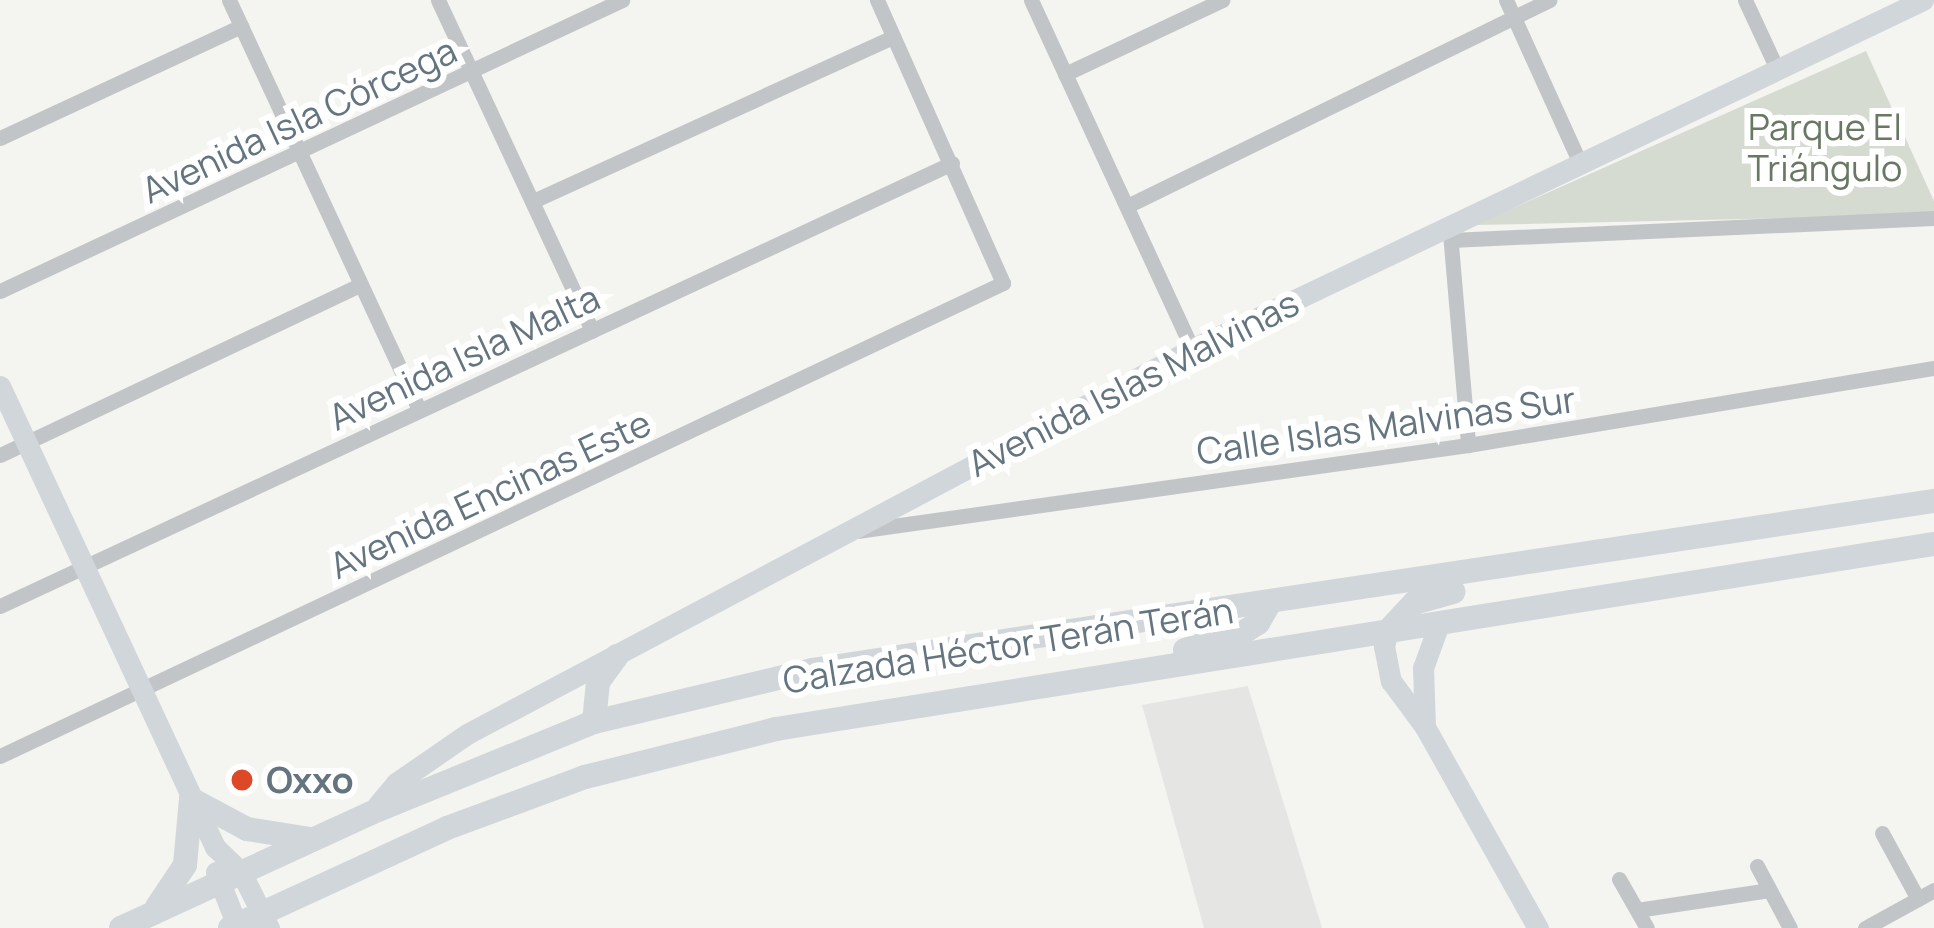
<!DOCTYPE html>
<html>
<head>
<meta charset="utf-8">
<style>
	body { margin:0 }
	#map { position:relative; width:1934px; height:928px; overflow:hidden; background:#f4f4f0; font-family:Manrope,sans-serif }
	div>[style] { position:absolute }
	.built>* { inset:0; background:#e5e5e4 }
	.green>* { inset:0; background:#d5dbd1 }
	.street>* { height:15px; margin:-7.5px; padding:0 7.5px; transform-origin:7.5px; border-radius:7.5px; background:#c2c5c8 }
	.secondary>* { height:21px; margin:-10.5px; padding:0 10.5px; transform-origin:10.5px; border-radius:10.5px; background:#d1d6da }
	.primary>* { height:24px; margin:-12px; padding:0 12px; transform-origin:12px; border-radius:12px; background:#d1d6da }
	.dots>* { width:33px; height:33px; translate:-50% -50%; box-sizing:border-box; border:6px solid #fff; border-radius:50% }
	span { translate:-50% -50%; white-space:nowrap; text-align:center; line-height:1.15; -webkit-text-stroke:12px #fff; paint-order:stroke }
	.street-label { font-size:36px; color:#647580 }
	.park-label { font-size:36px; color:#687862 }
	.poi-label { font-size:36px; color:#647580; font-weight:700 }
	.left { translate:0 -50%; text-align:left }
</style>
</head>
<body>
<div id="map">
	<div class="built">
		<div style="clip-path:polygon(1248px 686px,1248px 687px,1322px 928px,1204px 928px,1142px 705px)"></div>
	</div>
	<div class="green">
		<div style="clip-path:polygon(1866px 51px,1934px 201px,1934px 215px,1475px 225px)"></div>
	</div>
	<div class="street">
		<div style="left:229px;top:0;width:452px;rotate:65.1deg"></div>
		<div style="left:438px;top:0;width:365px;rotate:65deg"></div>
		<div style="left:1031px;top:0;width:384px;rotate:65.2deg"></div>
		<div style="left:1506px;top:0;width:177px;rotate:65.6deg"></div>
		<div style="left:1745px;top:0;width:76px;rotate:65.1deg"></div>
		<div style="left:1065px;top:74px;width:174px;rotate:-25.2deg"></div>
		<div style="left:0;top:138px;width:266px;rotate:-24.9deg"></div>
		<div style="left:533px;top:201px;width:396px;rotate:-24.5deg"></div>
		<div style="left:1127px;top:206px;width:470px;rotate:-26deg"></div>
		<div style="left:1450px;top:233px;width:213px;rotate:85.1deg"></div>
		<div style="left:1451px;top:240px;width:484px;rotate:-2.6deg"></div>
		<div style="left:0;top:291px;width:687px;rotate:-25.07deg"></div>
		<div style="left:0;top:455px;width:399px;rotate:-25.3deg"></div>
		<div style="left:857px;top:531px;width:617px;rotate:-8.01deg"></div>
		<div style="left:1468px;top:445px;width:472px;rotate:-9.4deg"></div>
		<div style="left:0;top:606px;width:1050px;rotate:-24.95deg"></div>
		<div style="left:0;top:756px;width:1109px;rotate:-25.25deg"></div>
		<div style="left:1003px;top:283px;width:310px;rotate:-114deg"></div>
		<div style="left:1882px;top:833px;width:75px;rotate:61.4deg"></div>
		<div style="left:1757px;top:866px;width:70px;rotate:62deg"></div>
		<div style="left:1619px;top:879px;width:56px;rotate:60.3deg"></div>
		<div style="left:1637px;top:910px;width:134px;rotate:-8.6deg"></div>
		<div style="left:1865px;top:928px;width:79px;rotate:-28.8deg"></div>
	</div>
	<div class="secondary">
		<div style="left:0;top:386px;width:509px;rotate:65deg"></div>
		<div style="left:215px;top:847px;width:36px;rotate:44deg"></div>
		<div style="left:241px;top:872px;width:63px;rotate:63.4deg"></div>
		<div style="left:1388px;top:631px;width:16px;rotate:105deg"></div>
		<div style="left:1384px;top:646px;width:36px;rotate:79deg"></div>
		<div style="left:1391px;top:681px;width:57px;rotate:53.5deg"></div>
		<div style="left:1425px;top:727px;width:231px;rotate:60.7deg"></div>
		<div style="left:1425px;top:727px;width:59px;rotate:-91.9deg"></div>
		<div style="left:1423px;top:668px;width:50px;rotate:-70.1deg"></div>
		<div style="left:371px;top:813px;width:39px;rotate:-50deg"></div>
		<div style="left:396px;top:783px;width:86px;rotate:-34.6deg"></div>
		<div style="left:467px;top:734px;width:821px;rotate:-27.97deg"></div>
		<div style="left:1192px;top:349px;width:810px;rotate:-25.52deg"></div>
		<div style="left:216px;top:872px;width:60px;rotate:68.6deg"></div>
	</div>
	<div class="primary">
		<div style="left:1388px;top:631px;width:38px;rotate:-47deg"></div>
		<div style="left:1414px;top:603px;width:41px;rotate:-15.8deg"></div>
		<div style="left:1185px;top:650px;width:62px;rotate:-17deg"></div>
		<div style="left:1244px;top:632px;width:17px;rotate:-33deg"></div>
		<div style="left:1258px;top:623px;width:20px;rotate:-60deg"></div>
		<div style="left:594px;top:722px;width:40px;rotate:-84.3deg"></div>
		<div style="left:598px;top:682px;width:32px;rotate:-54deg"></div>
		<div style="left:191px;top:799px;width:64px;rotate:28.2deg"></div>
		<div style="left:247px;top:829px;width:64px;rotate:9deg"></div>
		<div style="left:157px;top:907px;width:50px;rotate:-56.3deg"></div>
		<div style="left:185px;top:865px;width:66px;rotate:-84.8deg"></div>
		<div style="left:121px;top:928px;width:275px;rotate:-24.7deg"></div>
		<div style="left:371px;top:813px;width:241px;rotate:-22.2deg"></div>
		<div style="left:594px;top:722px;width:224px;rotate:-13.4deg"></div>
		<div style="left:812px;top:670px;width:1135px;rotate:-8.57deg"></div>
		<div style="left:230px;top:928px;width:239px;rotate:-24.7deg"></div>
		<div style="left:447px;top:828px;width:147px;rotate:-20.3deg"></div>
		<div style="left:585px;top:777px;width:197px;rotate:-14.1deg"></div>
		<div style="left:776px;top:729px;width:1173px;rotate:-9.08deg"></div>
	</div>
	<div class="dots">
		<div style="left:242px;top:780px;background:#dd4927"></div>
	</div>
	<div class="street-label">
		<span style="left:299px;top:120px;rotate:-25deg">Avenida Isla Córcega</span>
		<span style="left:464px;top:357px;rotate:-25deg">Avenida Isla Malta</span>
		<span style="left:1133px;top:383px;rotate:-27deg">Avenida Islas Malvinas</span>
		<span style="left:1386px;top:425px;rotate:-8deg">Calle Islas Malvinas Sur</span>
		<span style="left:490px;top:494px;rotate:-25deg">Avenida Encinas Este</span>
		<span style="left:1008px;top:645px;rotate:-9deg">Calzada Héctor Terán Terán</span>
	</div>
	<div class="park-label">
		<span style="left:1825px;top:147px">Parque El<br>Triángulo</span>
	</div>
	<div class="poi-label">
		<span class="left" style="left:266px;top:780px">Oxxo</span>
	</div>
</div>
</body>
</html>
